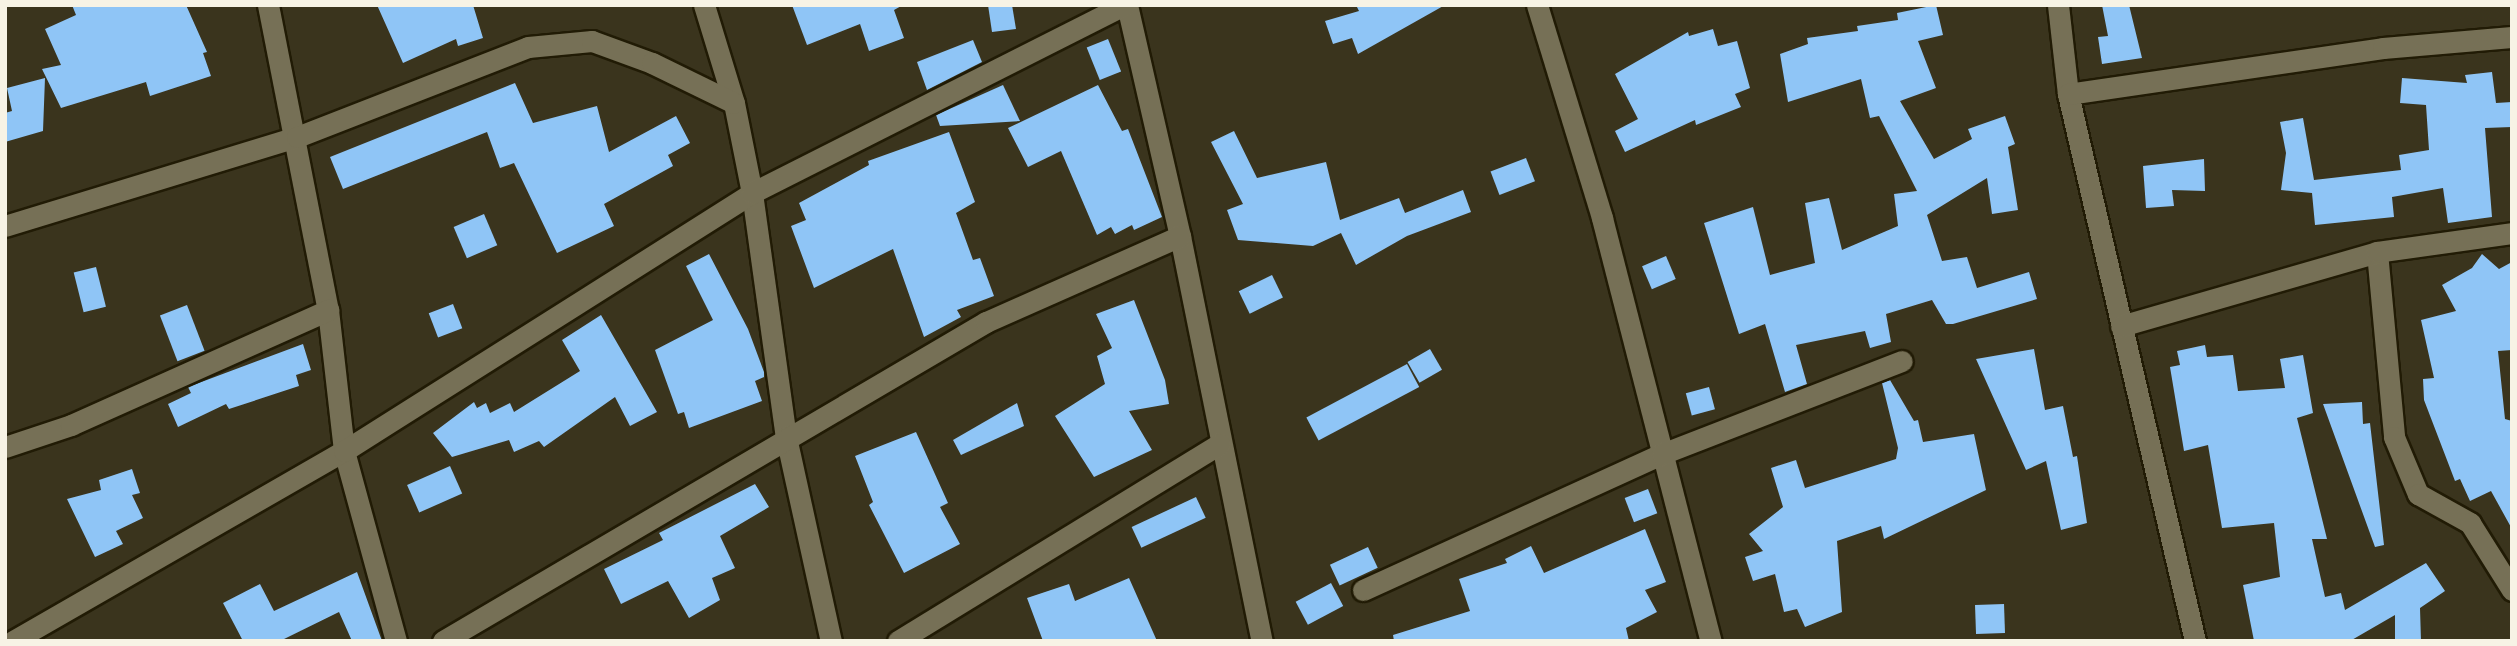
<!DOCTYPE html>
<html>
<head>
<meta charset="utf-8">
<style>
	body { margin:0 }
	#map { position:relative; width:2517px; height:646px; overflow:hidden; background:#3a341d; font-family:"Exo 2",sans-serif }
	div>[style] { position:absolute }
	.building>* { inset:0; background:#8fc5f6; transform-origin:0 0 }
	.roads { filter:drop-shadow(2px 0 #211b05) drop-shadow(-2px 0 #211b05) drop-shadow(0 2px #211b05) drop-shadow(0 -2px #211b05) }
	.minor>* { height:21px; margin:-10.5px; padding:0 10.5px; transform-origin:10.5px; border-radius:10.5px; background:#767056 }
	span { translate:-50% -50%; white-space:nowrap; text-align:center; line-height:1.15; -webkit-text-stroke:7px #3a341d; paint-order:stroke }
	.frame { position:absolute; inset:0; border:7px solid #f7f3e5; pointer-events:none }
</style>
</head>
<body>
<div id="map">
	<div class="building">
		<div style="clip-path:polygon(72px 5px,186px 5px,207px 52px,203px 53px,211px 76px,150px 96px,146px 82px,61px 108px,42px 69px,61px 65px,45px 29px,76px 15px)"></div>
		<div style="clip-path:polygon(377px 5px,473px 5px,483px 38px,458px 46px,456px 39px,403px 63px)"></div>
		<div style="clip-path:polygon(792px 5px,903px 5px,894px 10px,904px 38px,869px 51px,860px 24px,807px 45px)"></div>
		<div style="clip-path:polygon(988px 5px,1012px 5px,1016px 29px,992px 32px)"></div>
		<div style="clip-path:polygon(1356px 5px,1445px 5px,1358px 54px,1352px 38px,1333px 44px,1325px 21px,1359px 11px)"></div>
		<div style="clip-path:polygon(1936px 5px,1943px 35px,1918px 41px,1936px 88px,1900px 101px,1934px 159px,1972px 139px,1968px 129px,2005px 116px,2015px 144px,2008px 147px,2018px 210px,1992px 214px,1987px 178px,1927px 215px,1942px 261px,1967px 257px,1977px 288px,2029px 272px,2037px 299px,1953px 324px,1946px 324px,1932px 300px,1886px 314px,1891px 342px,1870px 348px,1865px 331px,1796px 345px,1807px 384px,1785px 392px,1765px 324px,1739px 334px,1704px 223px,1753px 207px,1770px 275px,1815px 263px,1805px 203px,1829px 198px,1842px 250px,1898px 226px,1894px 194px,1917px 191px,1879px 116px,1870px 118px,1861px 79px,1788px 102px,1780px 54px,1808px 44px,1807px 38px,1858px 31px,1857px 26px,1898px 20px,1897px 13px)"></div>
		<div style="clip-path:polygon(2102px 5px,2129px 5px,2142px 58px,2102px 64px,2098px 37px,2108px 36px)"></div>
		<div style="clip-path:polygon(1713px 29px,1718px 46px,1737px 41px,1750px 88px,1735px 94px,1741px 107px,1696px 125px,1695px 120px,1625px 152px,1615px 131px,1638px 119px,1615px 74px,1688px 32px,1689px 36px)"></div>
		<div style="left:1108px;top:39px;width:35px;height:23px;rotate:68deg"></div>
		<div style="clip-path:polygon(973px 40px,982px 62px,927px 90px,917px 62px)"></div>
		<div style="clip-path:polygon(2492px 72px,2496px 103px,2512px 102px,2512px 127px,2485px 128px,2492px 217px,2448px 223px,2443px 188px,2392px 197px,2394px 217px,2315px 225px,2312px 193px,2281px 190px,2286px 153px,2280px 122px,2303px 118px,2314px 180px,2401px 170px,2399px 155px,2429px 150px,2426px 105px,2400px 103px,2402px 78px,2467px 83px,2465px 75px)"></div>
		<div style="clip-path:polygon(45px 78px,43px 131px,5px 142px,5px 113px,12px 111px,7px 88px)"></div>
		<div style="clip-path:polygon(515px 83px,533px 123px,597px 106px,609px 152px,676px 116px,690px 143px,668px 155px,673px 166px,604px 204px,614px 226px,557px 253px,514px 163px,500px 168px,487px 132px,343px 189px,330px 157px)"></div>
		<div style="clip-path:polygon(1003px 85px,1020px 121px,940px 126px,936px 115px)"></div>
		<div style="clip-path:polygon(1098px 85px,1122px 131px,1128px 129px,1162px 217px,1134px 230px,1132px 225px,1115px 234px,1111px 227px,1097px 235px,1061px 151px,1028px 167px,1008px 128px)"></div>
		<div style="clip-path:polygon(1234px 131px,1257px 178px,1326px 162px,1340px 220px,1399px 198px,1405px 213px,1463px 190px,1471px 212px,1407px 236px,1356px 265px,1341px 233px,1313px 246px,1238px 240px,1227px 210px,1243px 204px,1211px 142px)"></div>
		<div style="clip-path:polygon(949px 132px,975px 202px,956px 213px,973px 260px,980px 258px,994px 296px,957px 310px,961px 317px,924px 337px,893px 249px,814px 288px,791px 226px,806px 220px,799px 203px,869px 165px,868px 161px)"></div>
		<div style="left:1526px;top:158px;width:25px;height:38px;rotate:69deg"></div>
		<div style="clip-path:polygon(2204px 159px,2205px 191px,2172px 190px,2174px 206px,2146px 208px,2143px 166px)"></div>
		<div style="left:484px;top:214px;width:34px;height:33px;rotate:67deg"></div>
		<div style="clip-path:polygon(709px 254px,748px 329px,764px 372px,764px 377px,755px 381px,762px 401px,689px 428px,684px 412px,678px 414px,655px 350px,713px 320px,686px 266px)"></div>
		<div style="clip-path:polygon(2482px 254px,2499px 269px,2512px 262px,2512px 350px,2498px 351px,2505px 419px,2512px 421px,2512px 529px,2491px 491px,2470px 501px,2460px 479px,2455px 481px,2424px 400px,2423px 379px,2434px 378px,2421px 320px,2456px 311px,2442px 285px,2472px 268px)"></div>
		<div style="left:1666px;top:256px;width:25px;height:26px;rotate:67deg"></div>
		<div style="left:96px;top:267px;width:41px;height:23px;rotate:76deg"></div>
		<div style="left:1272px;top:275px;width:25px;height:37px;rotate:64deg"></div>
		<div style="clip-path:polygon(1134px 300px,1165px 380px,1169px 404px,1129px 411px,1152px 450px,1094px 477px,1055px 416px,1105px 384px,1097px 356px,1112px 348px,1096px 314px)"></div>
		<div style="left:453px;top:304px;width:26px;height:26px;rotate:69deg"></div>
		<div style="left:187px;top:305px;width:49px;height:29px;rotate:69deg"></div>
		<div style="clip-path:polygon(601px 315px,657px 412px,630px 426px,615px 397px,544px 447px,539px 441px,514px 452px,509px 440px,452px 457px,433px 433px,474px 402px,477px 408px,486px 403px,490px 413px,510px 403px,514px 412px,580px 371px,562px 340px)"></div>
		<div style="clip-path:polygon(303px 344px,311px 370px,296px 375px,299px 386px,229px 409px,226px 404px,178px 427px,168px 404px,191px 393px,188px 387px)"></div>
		<div style="clip-path:polygon(2205px 345px,2207px 357px,2233px 355px,2238px 391px,2285px 388px,2280px 359px,2303px 355px,2313px 413px,2297px 418px,2327px 539px,2312px 539px,2325px 597px,2341px 593px,2345px 610px,2426px 563px,2445px 591px,2420px 608px,2421px 641px,2395px 641px,2395px 615px,2350px 641px,2254px 641px,2243px 585px,2280px 577px,2274px 523px,2222px 528px,2208px 445px,2184px 451px,2170px 367px,2180px 365px,2177px 351px)"></div>
		<div style="left:1430px;top:349px;width:24px;height:26px;rotate:60deg"></div>
		<div style="clip-path:polygon(2034px 349px,2045px 410px,2063px 406px,2073px 457px,2077px 456px,2087px 523px,2061px 530px,2046px 461px,2026px 470px,1976px 359px)"></div>
		<div style="left:1407px;top:364px;width:26px;height:114px;rotate:62deg"></div>
		<div style="clip-path:polygon(1890px 380px,1914px 421px,1918px 420px,1923px 442px,1974px 434px,1986px 490px,1884px 539px,1881px 526px,1837px 541px,1842px 612px,1805px 627px,1797px 609px,1784px 612px,1775px 574px,1753px 581px,1745px 557px,1763px 551px,1749px 534px,1783px 507px,1771px 468px,1796px 460px,1805px 488px,1896px 459px,1898px 448px,1882px 383px)"></div>
		<div style="left:1709px;top:387px;width:23px;height:24px;rotate:75deg"></div>
		<div style="clip-path:polygon(2362px 402px,2363px 424px,2370px 423px,2384px 545px,2375px 547px,2323px 404px)"></div>
		<div style="clip-path:polygon(1017px 403px,1024px 426px,961px 455px,953px 440px)"></div>
		<div style="clip-path:polygon(916px 432px,948px 503px,940px 507px,960px 544px,904px 573px,869px 505px,873px 502px,855px 456px)"></div>
		<div style="left:450px;top:466px;width:30px;height:47px;rotate:66deg"></div>
		<div style="clip-path:polygon(132px 469px,140px 493px,132px 495px,143px 518px,116px 531px,123px 544px,95px 557px,67px 499px,101px 490px,99px 480px)"></div>
		<div style="clip-path:polygon(755px 484px,769px 507px,720px 536px,735px 568px,712px 578px,720px 600px,689px 618px,668px 581px,621px 604px,604px 569px,663px 540px,659px 533px)"></div>
		<div style="left:1648px;top:489px;width:26px;height:25px;rotate:69deg"></div>
		<div style="left:1196px;top:497px;width:23px;height:71px;rotate:65deg"></div>
		<div style="clip-path:polygon(1645px 529px,1666px 582px,1645px 590px,1657px 612px,1626px 628px,1629px 641px,1394px 641px,1393px 635px,1470px 611px,1459px 579px,1507px 563px,1505px 559px,1531px 546px,1544px 573px)"></div>
		<div style="left:1368px;top:547px;width:23px;height:42px;rotate:65deg"></div>
		<div style="clip-path:polygon(357px 572px,382px 641px,352px 641px,339px 612px,280px 641px,243px 641px,223px 603px,260px 584px,274px 611px)"></div>
		<div style="clip-path:polygon(1129px 578px,1157px 641px,1043px 641px,1027px 598px,1069px 584px,1075px 601px)"></div>
		<div style="left:1331px;top:583px;width:26px;height:40px;rotate:62deg"></div>
		<div style="left:2004px;top:604px;width:29px;height:29px;rotate:88deg"></div>
	</div>
	<div class="roads">
		<div class="minor">
			<div style="left:268px;top:5px;width:311px;rotate:78.9deg"></div>
			<div style="left:328px;top:310px;width:142px;rotate:83.5deg"></div>
			<div style="left:344px;top:451px;width:197px;rotate:74.7deg"></div>
			<div style="left:704px;top:5px;width:102px;rotate:73deg"></div>
			<div style="left:734px;top:103px;width:92px;rotate:78.7deg"></div>
			<div style="left:752px;top:193px;width:246px;rotate:82.1deg"></div>
			<div style="left:786px;top:437px;width:209px;rotate:77.6deg"></div>
			<div style="left:1127px;top:5px;width:237px;rotate:77.1deg"></div>
			<div style="left:1180px;top:236px;width:413px;rotate:78.6deg"></div>
			<div style="left:1537px;top:5px;width:223px;rotate:73deg"></div>
			<div style="left:1602px;top:218px;width:437px;rotate:75.6deg"></div>
			<div style="left:2058px;top:5px;width:90px;rotate:83.6deg"></div>
			<div style="left:2068px;top:94px;width:562px;rotate:76.93deg"></div>
			<div style="left:2068px;top:94px;width:318px;rotate:-8.3deg"></div>
			<div style="left:2383px;top:48px;width:129px;rotate:-4.9deg"></div>
			<div style="left:5px;top:226px;width:305px;rotate:-17deg"></div>
			<div style="left:297px;top:137px;width:248px;rotate:-21.3deg"></div>
			<div style="left:528px;top:47px;width:64px;rotate:-5.4deg"></div>
			<div style="left:592px;top:41px;width:64px;rotate:20.1deg"></div>
			<div style="left:652px;top:63px;width:91px;rotate:26deg"></div>
			<div style="left:2377px;top:252px;width:186px;rotate:84.7deg"></div>
			<div style="left:2394px;top:437px;width:62px;rotate:67.2deg"></div>
			<div style="left:2418px;top:494px;width:60px;rotate:29.1deg"></div>
			<div style="left:2470px;top:523px;width:79px;rotate:57.9deg"></div>
			<div style="left:2121px;top:326px;width:266px;rotate:-16.1deg"></div>
			<div style="left:2377px;top:252px;width:136px;rotate:-8deg"></div>
			<div style="left:5px;top:447px;width:70px;rotate:-18.4deg"></div>
			<div style="left:71px;top:425px;width:282px;rotate:-24.1deg"></div>
			<div style="left:1363px;top:590px;width:328px;rotate:-24.5deg"></div>
			<div style="left:1662px;top:454px;width:257px;rotate:-21.2deg"></div>
			<div style="left:13px;top:641px;width:382px;rotate:-29.9deg"></div>
			<div style="left:344px;top:451px;width:483px;rotate:-32.3deg"></div>
			<div style="left:752px;top:193px;width:417px;rotate:-26.8deg"></div>
			<div style="left:443px;top:641px;width:630px;rotate:-30.43deg"></div>
			<div style="left:986px;top:322px;width:212px;rotate:-23.9deg"></div>
			<div style="left:898px;top:641px;width:377px;rotate:-31.5deg"></div>
		</div>
	</div>
	<div class="frame"></div>
</div>
</body>
</html>
